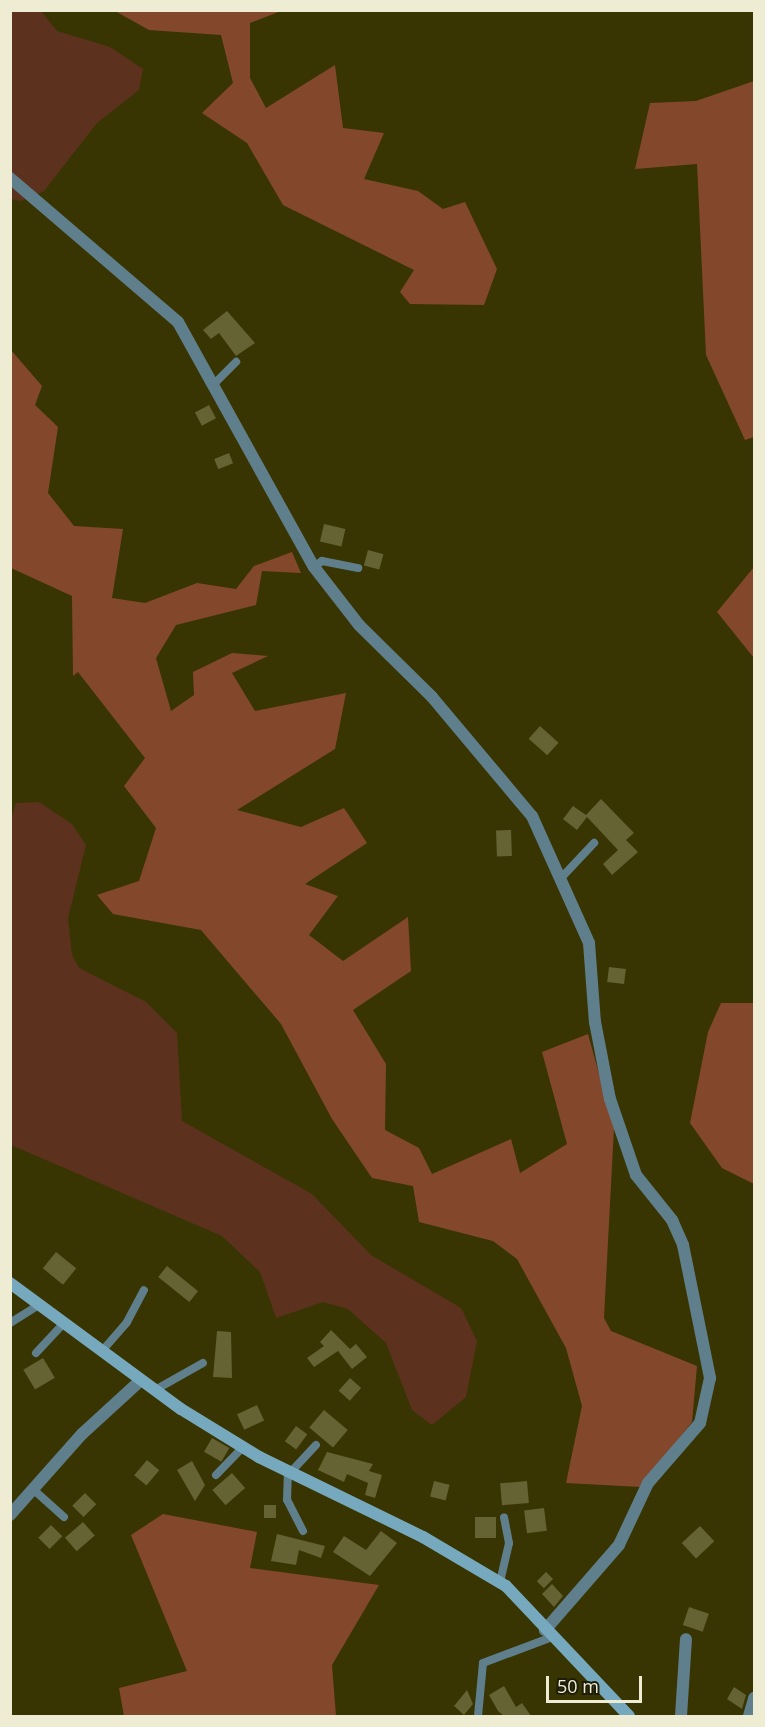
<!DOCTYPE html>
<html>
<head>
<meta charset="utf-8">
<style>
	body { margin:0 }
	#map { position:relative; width:765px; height:1727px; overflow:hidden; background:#383502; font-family:"Open Sans",sans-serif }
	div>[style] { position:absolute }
	.green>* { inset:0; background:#5c321e }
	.forest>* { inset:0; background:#83482c }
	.building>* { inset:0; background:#656233; transform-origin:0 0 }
	.lane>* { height:8px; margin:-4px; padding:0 4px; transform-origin:4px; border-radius:4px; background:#607f8c }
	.street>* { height:12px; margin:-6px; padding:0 6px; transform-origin:6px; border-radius:6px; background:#607f8c }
	.secondary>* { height:12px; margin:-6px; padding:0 6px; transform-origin:6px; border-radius:6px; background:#77a9be }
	span { translate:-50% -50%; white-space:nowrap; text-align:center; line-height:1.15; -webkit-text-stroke:4.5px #1d1c09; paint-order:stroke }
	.frame { position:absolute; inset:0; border:12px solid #eeedd4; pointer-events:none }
	.scale { position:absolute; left:546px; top:1676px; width:96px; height:27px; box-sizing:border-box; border:3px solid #eeedd4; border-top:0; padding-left:8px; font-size:18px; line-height:21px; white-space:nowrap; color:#eeedd4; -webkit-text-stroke:4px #1d1c09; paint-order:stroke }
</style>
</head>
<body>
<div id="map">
	<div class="green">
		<div style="clip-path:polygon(11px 11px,41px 11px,57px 31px,110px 47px,143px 69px,139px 90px,97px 123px,44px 191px,21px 201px,11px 199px)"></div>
		<div style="clip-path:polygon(39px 802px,72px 824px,86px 845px,68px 918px,72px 955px,79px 968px,146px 1002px,177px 1033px,182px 1121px,312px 1194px,371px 1255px,461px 1308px,477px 1341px,466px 1397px,432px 1425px,412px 1410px,386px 1343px,348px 1309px,323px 1302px,276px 1318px,260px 1272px,222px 1236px,11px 1145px,11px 819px,16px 803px)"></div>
	</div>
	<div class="forest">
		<div style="clip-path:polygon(115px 11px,281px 11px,250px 23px,250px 78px,266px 108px,335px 65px,343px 128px,384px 133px,364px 179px,418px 191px,443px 209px,465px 202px,497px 269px,484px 305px,410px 304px,400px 292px,414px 270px,283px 205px,247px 143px,202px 113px,233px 83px,221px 35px,149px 30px)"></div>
		<div style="clip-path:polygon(754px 81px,754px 437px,745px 440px,706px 355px,697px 164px,635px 169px,650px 103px,696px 101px)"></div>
		<div style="clip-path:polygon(11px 350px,42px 386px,35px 405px,58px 427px,48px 493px,74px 526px,123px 529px,112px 598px,145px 603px,197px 583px,236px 589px,254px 566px,292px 552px,301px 573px,262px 571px,256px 605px,176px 625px,156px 658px,171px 711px,194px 695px,193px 672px,232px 653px,268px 656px,232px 673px,255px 711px,346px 693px,335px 749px,237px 810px,301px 827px,344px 808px,367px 843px,305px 884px,338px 896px,309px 935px,343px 961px,408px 917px,411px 971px,353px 1010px,386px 1064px,385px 1130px,419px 1148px,432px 1174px,511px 1139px,520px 1173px,567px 1144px,542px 1052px,588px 1034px,614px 1128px,604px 1318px,611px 1331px,697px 1366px,692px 1422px,641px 1487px,566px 1483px,582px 1406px,566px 1348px,517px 1259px,493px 1241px,419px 1222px,413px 1186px,372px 1178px,332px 1119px,281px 1024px,201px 930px,113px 914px,97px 895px,139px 881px,156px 828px,124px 786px,145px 758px,78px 672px,73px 676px,72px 596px,11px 568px)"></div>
		<div style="clip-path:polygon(754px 567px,754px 658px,717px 612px)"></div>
		<div style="clip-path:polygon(721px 1003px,754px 1003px,754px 1184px,722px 1168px,690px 1123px,708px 1032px)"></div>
		<div style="clip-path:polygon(163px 1514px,257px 1532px,250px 1568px,379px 1585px,332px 1665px,336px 1716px,124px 1716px,119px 1688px,187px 1671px,131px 1535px)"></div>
	</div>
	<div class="building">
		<div style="clip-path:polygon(227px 311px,255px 343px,236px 356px,219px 333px,211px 339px,203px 330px)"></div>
		<div style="left:209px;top:405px;width:15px;height:16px;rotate:62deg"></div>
		<div style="left:229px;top:453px;width:11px;height:16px;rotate:68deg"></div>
		<div style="left:324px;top:524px;width:22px;height:18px;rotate:13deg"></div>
		<div style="left:368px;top:550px;width:16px;height:16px;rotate:15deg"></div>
		<div style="left:540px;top:726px;width:25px;height:17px;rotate:42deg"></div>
		<div style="clip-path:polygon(601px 799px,634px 833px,626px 840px,638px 852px,612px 875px,603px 864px,618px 850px,587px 817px,577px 830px,563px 819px,573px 806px,586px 815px)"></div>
		<div style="left:511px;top:830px;width:26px;height:15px;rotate:88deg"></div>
		<div style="left:609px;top:967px;width:17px;height:15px;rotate:7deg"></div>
		<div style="left:56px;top:1252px;width:26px;height:21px;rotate:39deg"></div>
		<div style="left:167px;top:1266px;width:40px;height:14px;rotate:39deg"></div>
		<div style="clip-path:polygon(331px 1330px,350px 1349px,356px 1344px,367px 1357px,352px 1369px,338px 1351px,314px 1367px,307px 1358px,324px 1346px,320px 1342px)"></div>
		<div style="clip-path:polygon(217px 1331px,231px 1332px,232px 1378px,213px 1377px)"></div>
		<div style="left:43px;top:1358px;width:23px;height:23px;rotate:59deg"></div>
		<div style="left:350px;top:1378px;width:15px;height:17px;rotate:42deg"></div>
		<div style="left:257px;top:1405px;width:17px;height:22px;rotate:65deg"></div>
		<div style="left:324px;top:1410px;width:31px;height:23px;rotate:40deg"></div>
		<div style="left:296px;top:1426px;width:14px;height:19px;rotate:36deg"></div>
		<div style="left:212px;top:1438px;width:20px;height:16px;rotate:30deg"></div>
		<div style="clip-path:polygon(327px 1452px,373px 1464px,369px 1471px,382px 1475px,375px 1498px,365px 1495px,368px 1483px,347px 1474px,344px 1482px,318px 1470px)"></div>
		<div style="left:147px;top:1460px;width:16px;height:20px;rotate:40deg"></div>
		<div style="clip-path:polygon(192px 1461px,205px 1485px,195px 1501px,177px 1470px)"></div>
		<div style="left:232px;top:1473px;width:20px;height:26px;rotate:49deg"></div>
		<div style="left:434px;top:1481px;width:16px;height:16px;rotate:14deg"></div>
		<div style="left:527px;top:1481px;width:22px;height:27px;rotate:85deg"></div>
		<div style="left:85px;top:1493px;width:16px;height:18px;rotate:45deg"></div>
		<div style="left:264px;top:1505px;width:12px;height:13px"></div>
		<div style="left:544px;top:1508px;width:23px;height:20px;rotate:83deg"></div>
		<div style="left:475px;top:1517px;width:21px;height:21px"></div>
		<div style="left:83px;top:1522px;width:18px;height:24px;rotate:49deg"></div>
		<div style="left:51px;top:1525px;width:16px;height:18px;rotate:45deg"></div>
		<div style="left:700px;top:1526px;width:21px;height:25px;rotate:47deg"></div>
		<div style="clip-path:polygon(381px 1531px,397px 1543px,370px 1576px,333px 1552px,344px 1536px,366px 1550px)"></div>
		<div style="clip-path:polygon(277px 1534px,325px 1546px,321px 1558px,299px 1550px,296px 1565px,271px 1561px)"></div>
		<div style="left:546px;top:1572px;width:10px;height:13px;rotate:45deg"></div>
		<div style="clip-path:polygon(552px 1584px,563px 1596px,554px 1607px,542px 1594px)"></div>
		<div style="left:689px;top:1607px;width:21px;height:19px;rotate:19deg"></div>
		<div style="clip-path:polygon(504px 1686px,516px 1707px,522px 1703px,531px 1716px,504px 1716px,498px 1711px,489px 1695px)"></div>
		<div style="clip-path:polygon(734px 1687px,746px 1695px,742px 1709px,727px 1699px)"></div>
		<div style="clip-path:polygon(467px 1690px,473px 1704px,464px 1715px,454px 1706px)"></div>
	</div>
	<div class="lane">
		<div style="left:215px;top:383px;width:30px;rotate:-45deg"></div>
		<div style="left:314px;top:567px;width:10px;rotate:-37deg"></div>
		<div style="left:322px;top:561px;width:37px;rotate:11deg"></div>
		<div style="left:562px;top:877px;width:47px;rotate:-46.7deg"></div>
		<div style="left:10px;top:1323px;width:36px;rotate:-32deg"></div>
		<div style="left:102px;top:1351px;width:38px;rotate:-49deg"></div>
		<div style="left:127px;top:1322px;width:36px;rotate:-62deg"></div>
		<div style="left:36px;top:1353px;width:41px;rotate:-47deg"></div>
		<div style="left:155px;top:1390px;width:55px;rotate:-29.4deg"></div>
		<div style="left:216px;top:1475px;width:39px;rotate:-46deg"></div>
		<div style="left:35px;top:1491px;width:39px;rotate:42deg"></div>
		<div style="left:303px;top:1531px;width:35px;rotate:-117deg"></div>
		<div style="left:287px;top:1500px;width:25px;rotate:-88deg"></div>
		<div style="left:288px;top:1475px;width:41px;rotate:-47deg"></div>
		<div style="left:500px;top:1582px;width:40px;rotate:-77deg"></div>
		<div style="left:509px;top:1543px;width:26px;rotate:-101deg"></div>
		<div style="left:478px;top:1716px;width:53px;rotate:-84.6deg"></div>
		<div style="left:483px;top:1663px;width:74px;rotate:-20.6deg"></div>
	</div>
	<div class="street">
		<div style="left:10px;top:178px;width:221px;rotate:40.6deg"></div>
		<div style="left:178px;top:322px;width:280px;rotate:61deg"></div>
		<div style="left:314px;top:567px;width:73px;rotate:52.2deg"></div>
		<div style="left:359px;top:625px;width:103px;rotate:44.6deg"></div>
		<div style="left:432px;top:697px;width:155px;rotate:50deg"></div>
		<div style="left:532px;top:816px;width:139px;rotate:65.8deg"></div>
		<div style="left:589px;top:943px;width:79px;rotate:85.7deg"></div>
		<div style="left:595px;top:1022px;width:78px;rotate:79deg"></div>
		<div style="left:610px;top:1099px;width:80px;rotate:71.1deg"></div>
		<div style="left:636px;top:1175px;width:58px;rotate:51.3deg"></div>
		<div style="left:672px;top:1220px;width:27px;rotate:66deg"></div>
		<div style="left:683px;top:1245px;width:136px;rotate:78.5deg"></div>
		<div style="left:710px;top:1378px;width:46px;rotate:102.5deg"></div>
		<div style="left:700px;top:1423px;width:79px;rotate:130.9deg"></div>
		<div style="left:648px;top:1483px;width:68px;rotate:115.1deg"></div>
		<div style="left:619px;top:1545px;width:113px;rotate:131deg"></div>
		<div style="left:10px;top:1515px;width:108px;rotate:-48.4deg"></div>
		<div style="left:82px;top:1434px;width:80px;rotate:-42.5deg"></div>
		<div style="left:681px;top:1716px;width:77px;rotate:-86.3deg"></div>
		<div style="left:749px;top:1716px;width:19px;rotate:-74deg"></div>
	</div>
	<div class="secondary">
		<div style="left:10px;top:1283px;width:212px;rotate:36.4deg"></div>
		<div style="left:181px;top:1409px;width:92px;rotate:31.6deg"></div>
		<div style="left:259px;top:1457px;width:182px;rotate:26deg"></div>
		<div style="left:423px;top:1537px;width:96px;rotate:30.6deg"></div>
		<div style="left:506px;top:1586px;width:179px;rotate:46.6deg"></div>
	</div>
	<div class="frame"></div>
	<div class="scale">50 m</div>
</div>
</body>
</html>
